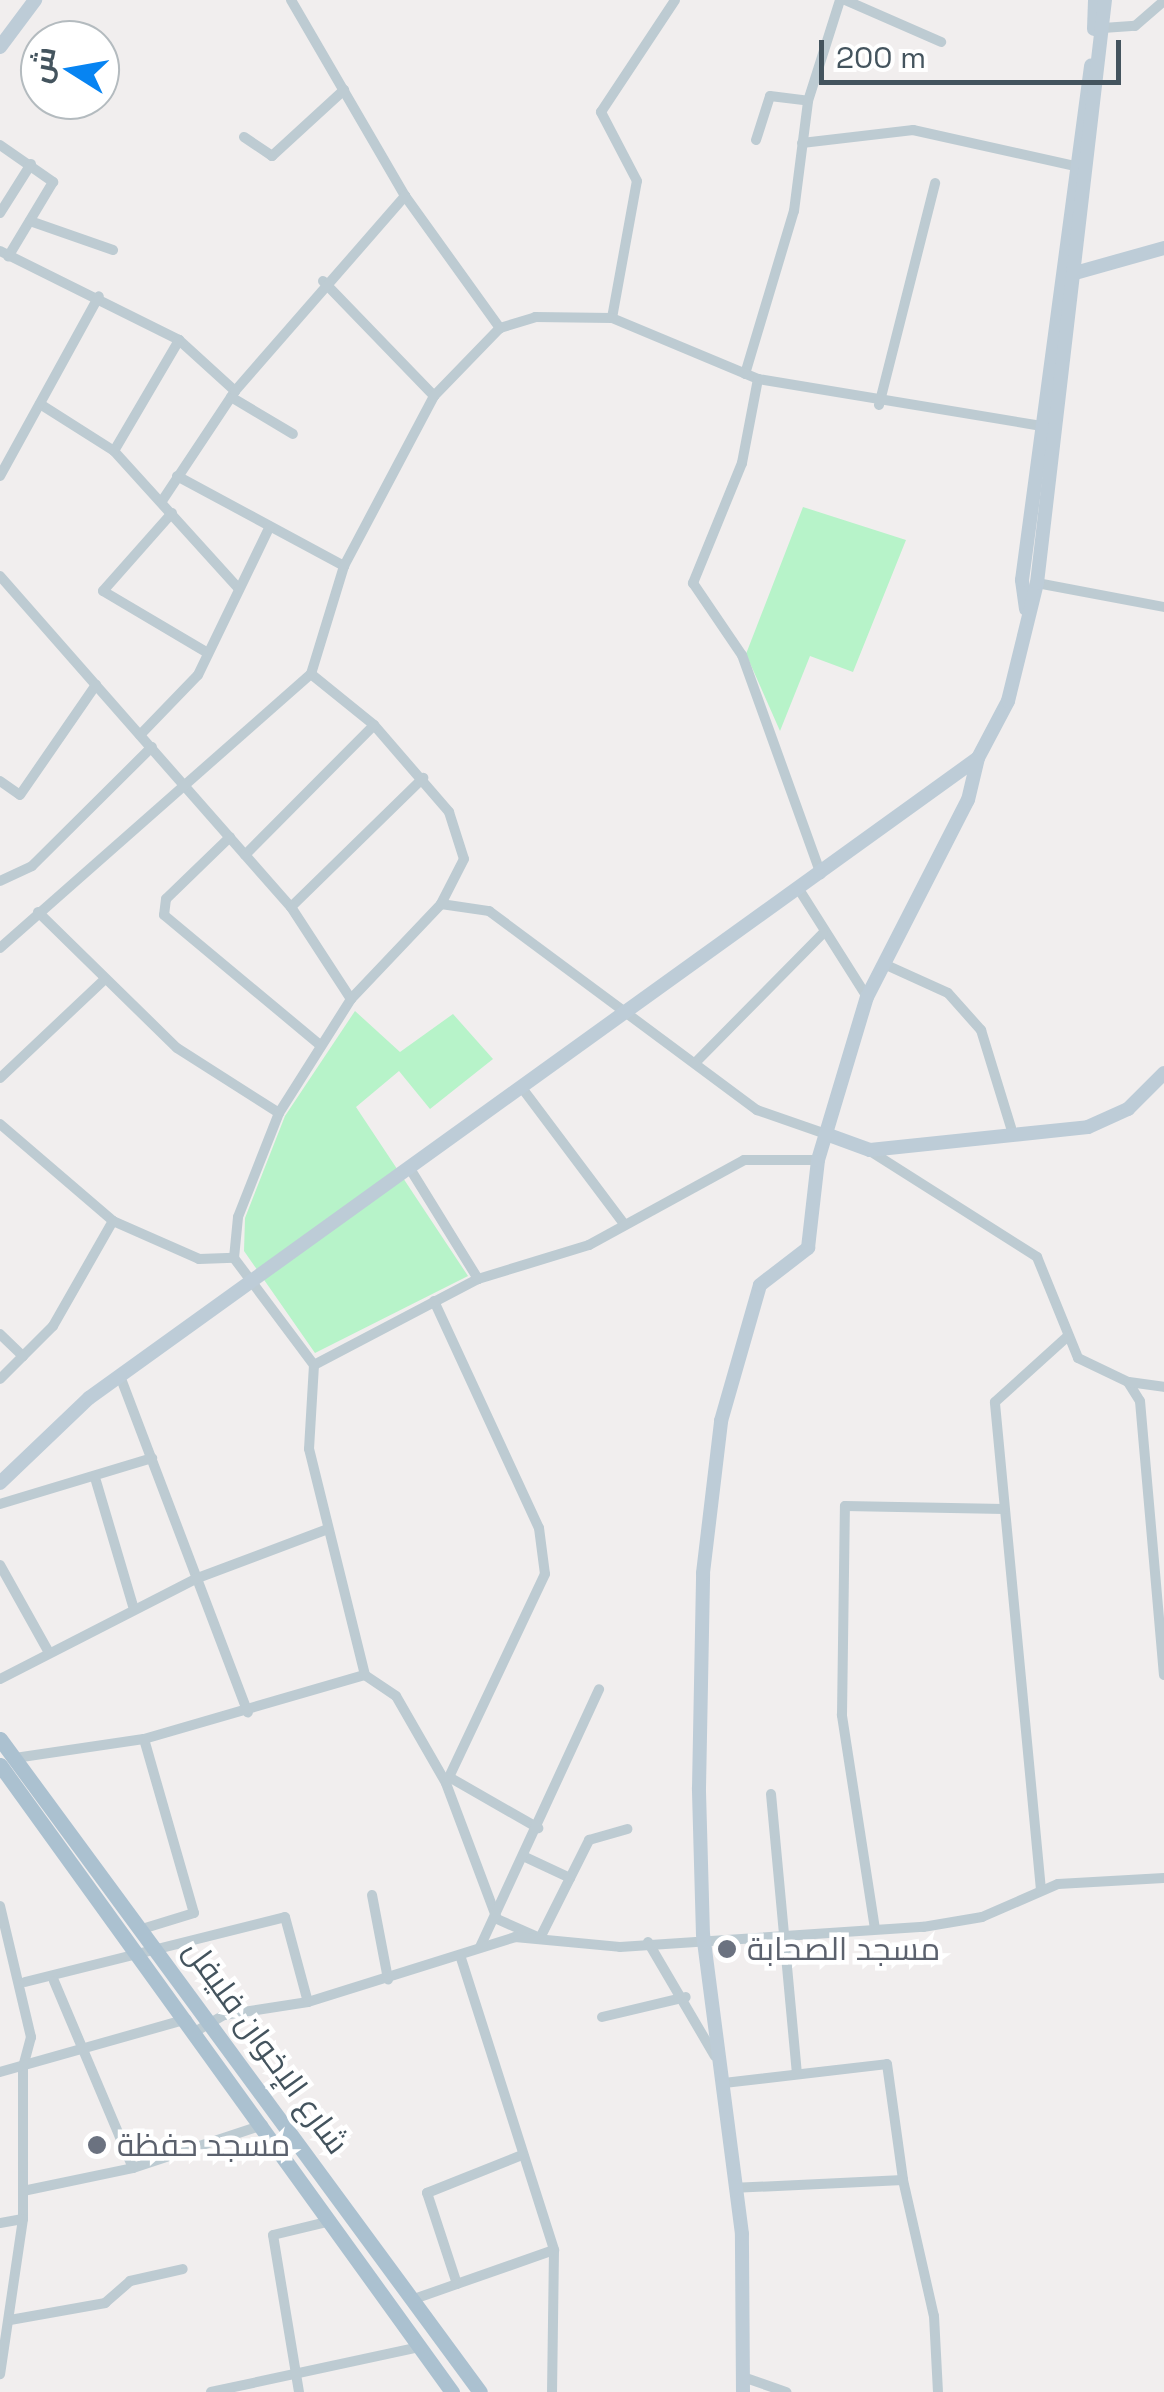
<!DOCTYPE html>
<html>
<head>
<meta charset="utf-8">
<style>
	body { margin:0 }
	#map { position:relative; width:1164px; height:2392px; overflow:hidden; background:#f1eeee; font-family:"Space Grotesk",Cairo,sans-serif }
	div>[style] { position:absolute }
	.green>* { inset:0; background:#b7f3c9 }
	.street>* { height:10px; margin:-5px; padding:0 5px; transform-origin:5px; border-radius:5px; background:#bdcbd2 }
	.secondary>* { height:14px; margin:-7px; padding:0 7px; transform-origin:7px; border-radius:7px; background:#bdccd7 }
	.primary>* { height:15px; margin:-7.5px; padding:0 7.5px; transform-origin:7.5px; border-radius:7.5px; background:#abc1d0 }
	.dots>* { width:28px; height:28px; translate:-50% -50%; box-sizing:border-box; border:5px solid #fff; border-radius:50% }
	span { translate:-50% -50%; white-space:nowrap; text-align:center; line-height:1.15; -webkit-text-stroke:9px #fff; paint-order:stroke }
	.worship-label { font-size:32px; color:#5b616d }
	.left { translate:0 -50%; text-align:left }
	.street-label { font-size:32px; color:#44545e }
	.north { position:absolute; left:20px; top:20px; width:100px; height:100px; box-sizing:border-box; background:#fff; border:2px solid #b4bbbf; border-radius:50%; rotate:281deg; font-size:28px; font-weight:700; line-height:40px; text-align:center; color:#44545e }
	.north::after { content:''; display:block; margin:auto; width:35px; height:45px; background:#0784f2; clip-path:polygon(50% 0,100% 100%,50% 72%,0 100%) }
	.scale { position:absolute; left:819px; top:40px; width:302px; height:45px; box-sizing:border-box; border:5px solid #44545e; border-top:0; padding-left:12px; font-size:30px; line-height:35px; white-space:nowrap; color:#44545e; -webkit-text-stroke:8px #fff; paint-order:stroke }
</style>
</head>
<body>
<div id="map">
	<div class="green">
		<div style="clip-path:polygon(803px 507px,906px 540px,853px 672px,810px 656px,780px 731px,746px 654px)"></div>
		<div style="clip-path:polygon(355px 1011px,400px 1052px,453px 1014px,493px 1059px,430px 1109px,399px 1071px,356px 1107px,468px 1276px,315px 1353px,244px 1251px,245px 1218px,285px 1116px)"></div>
	</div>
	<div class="street">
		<div style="left:291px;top:0;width:227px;rotate:59.8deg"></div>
		<div style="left:405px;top:196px;width:163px;rotate:54.3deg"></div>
		<div style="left:845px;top:0;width:105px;rotate:23.6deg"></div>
		<div style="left:1103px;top:28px;width:32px;rotate:-4deg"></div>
		<div style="left:1135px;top:26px;width:38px;rotate:-41deg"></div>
		<div style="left:244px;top:137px;width:34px;rotate:34deg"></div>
		<div style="left:272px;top:156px;width:98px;rotate:-42.5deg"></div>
		<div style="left:756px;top:140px;width:46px;rotate:-72.3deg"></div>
		<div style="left:770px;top:96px;width:38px;rotate:7deg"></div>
		<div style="left:802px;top:143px;width:112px;rotate:-6.7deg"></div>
		<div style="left:913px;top:130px;width:171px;rotate:12.5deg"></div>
		<div style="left:0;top:145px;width:65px;rotate:34.9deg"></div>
		<div style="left:53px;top:182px;width:87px;rotate:121deg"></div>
		<div style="left:0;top:213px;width:58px;rotate:-57.7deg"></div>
		<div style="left:30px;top:221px;width:88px;rotate:19.3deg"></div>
		<div style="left:0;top:251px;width:200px;rotate:26.4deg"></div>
		<div style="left:179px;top:340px;width:76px;rotate:42.3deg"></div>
		<div style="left:323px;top:281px;width:160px;rotate:46deg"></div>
		<div style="left:612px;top:318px;width:139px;rotate:-79.7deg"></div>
		<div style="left:637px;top:181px;width:78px;rotate:-117.6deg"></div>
		<div style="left:601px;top:112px;width:134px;rotate:-56.5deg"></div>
		<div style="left:745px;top:374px;width:170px;rotate:-73.3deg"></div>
		<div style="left:794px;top:211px;width:111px;rotate:-82.7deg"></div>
		<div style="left:808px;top:101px;width:106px;rotate:-72.4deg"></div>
		<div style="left:758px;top:379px;width:86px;rotate:100.8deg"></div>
		<div style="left:742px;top:463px;width:130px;rotate:112.2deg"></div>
		<div style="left:693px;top:583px;width:87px;rotate:55.8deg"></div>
		<div style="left:742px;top:655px;width:233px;rotate:70.2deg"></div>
		<div style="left:231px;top:397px;width:72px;rotate:30.8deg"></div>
		<div style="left:40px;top:404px;width:88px;rotate:32.4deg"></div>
		<div style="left:114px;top:451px;width:186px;rotate:47.8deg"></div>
		<div style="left:879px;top:405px;width:229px;rotate:-75.8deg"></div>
		<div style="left:114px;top:451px;width:129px;rotate:-59.6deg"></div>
		<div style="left:0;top:476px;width:205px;rotate:-61.2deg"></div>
		<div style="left:177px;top:476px;width:190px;rotate:28.3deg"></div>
		<div style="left:162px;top:501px;width:132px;rotate:-56.4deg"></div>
		<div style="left:235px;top:391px;width:259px;rotate:-48.9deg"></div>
		<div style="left:172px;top:513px;width:104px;rotate:131.5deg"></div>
		<div style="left:103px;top:591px;width:122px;rotate:30.6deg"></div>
		<div style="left:0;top:576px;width:441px;rotate:48.7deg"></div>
		<div style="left:291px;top:907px;width:110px;rotate:56.9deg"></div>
		<div style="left:1037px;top:583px;width:129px;rotate:10.7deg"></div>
		<div style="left:311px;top:674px;width:81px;rotate:39deg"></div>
		<div style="left:374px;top:725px;width:115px;rotate:49.2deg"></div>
		<div style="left:449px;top:812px;width:49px;rotate:72.3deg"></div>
		<div style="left:464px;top:859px;width:51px;rotate:117.1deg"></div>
		<div style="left:140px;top:735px;width:83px;rotate:-46deg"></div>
		<div style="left:198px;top:675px;width:165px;rotate:-64.2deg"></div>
		<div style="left:0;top:781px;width:24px;rotate:35deg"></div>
		<div style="left:20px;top:795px;width:134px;rotate:-55.4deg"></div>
		<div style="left:230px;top:837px;width:89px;rotate:135.9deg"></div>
		<div style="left:166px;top:899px;width:16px;rotate:97deg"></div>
		<div style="left:164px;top:915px;width:204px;rotate:39.8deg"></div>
		<div style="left:245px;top:855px;width:183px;rotate:-45.2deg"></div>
		<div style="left:0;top:881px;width:35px;rotate:-25deg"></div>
		<div style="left:32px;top:866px;width:169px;rotate:-44.8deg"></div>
		<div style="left:800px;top:891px;width:125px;rotate:57.7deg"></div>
		<div style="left:291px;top:907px;width:185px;rotate:-44.3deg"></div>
		<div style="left:38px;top:912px;width:194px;rotate:44.4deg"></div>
		<div style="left:177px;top:1048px;width:121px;rotate:32.5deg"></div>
		<div style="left:0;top:948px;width:414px;rotate:-41.4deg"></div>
		<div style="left:311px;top:674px;width:113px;rotate:-73deg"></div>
		<div style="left:344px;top:566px;width:192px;rotate:-62.1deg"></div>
		<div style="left:434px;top:396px;width:95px;rotate:-45.9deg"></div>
		<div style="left:500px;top:328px;width:37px;rotate:-17deg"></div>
		<div style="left:535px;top:317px;width:77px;rotate:0.7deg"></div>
		<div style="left:612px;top:318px;width:158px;rotate:22.7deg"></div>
		<div style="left:758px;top:379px;width:289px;rotate:9.4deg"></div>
		<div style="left:884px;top:964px;width:70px;rotate:24.4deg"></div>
		<div style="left:948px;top:993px;width:50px;rotate:48.3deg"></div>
		<div style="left:981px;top:1030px;width:109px;rotate:72.9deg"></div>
		<div style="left:695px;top:1063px;width:182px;rotate:-45.4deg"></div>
		<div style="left:0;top:1078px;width:143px;rotate:-43.3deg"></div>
		<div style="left:525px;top:1092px;width:166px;rotate:53.1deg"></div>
		<div style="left:0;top:1124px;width:149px;rotate:40.6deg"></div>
		<div style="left:113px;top:1221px;width:94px;rotate:23.8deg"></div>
		<div style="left:199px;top:1259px;width:35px;rotate:-2deg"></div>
		<div style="left:870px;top:1151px;width:198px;rotate:32.4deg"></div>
		<div style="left:1037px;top:1257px;width:109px;rotate:67.9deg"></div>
		<div style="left:1078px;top:1358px;width:55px;rotate:25.6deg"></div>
		<div style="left:1128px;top:1382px;width:22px;rotate:58deg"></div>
		<div style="left:1140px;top:1401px;width:275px;rotate:85deg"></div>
		<div style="left:412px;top:1172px;width:126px;rotate:58.3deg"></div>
		<div style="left:434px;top:1301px;width:250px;rotate:65.2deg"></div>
		<div style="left:539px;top:1528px;width:46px;rotate:82.6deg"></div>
		<div style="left:545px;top:1574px;width:231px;rotate:115.3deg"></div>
		<div style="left:0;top:1334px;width:32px;rotate:44deg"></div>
		<div style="left:314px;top:1365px;width:185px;rotate:-27.7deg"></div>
		<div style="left:478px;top:1279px;width:116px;rotate:-17deg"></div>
		<div style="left:589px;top:1245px;width:177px;rotate:-28.7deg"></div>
		<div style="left:744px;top:1160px;width:74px"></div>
		<div style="left:120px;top:1376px;width:360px;rotate:69.2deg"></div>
		<div style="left:0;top:1379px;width:75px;rotate:-45deg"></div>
		<div style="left:53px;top:1326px;width:121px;rotate:-60.3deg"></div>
		<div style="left:1129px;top:1382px;width:35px;rotate:8deg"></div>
		<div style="left:96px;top:1481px;width:134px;rotate:73.5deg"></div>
		<div style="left:0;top:1504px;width:159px;rotate:-16.8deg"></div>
		<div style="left:0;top:1565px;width:98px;rotate:60.8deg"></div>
		<div style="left:0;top:1679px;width:219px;rotate:-27.1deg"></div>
		<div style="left:195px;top:1579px;width:142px;rotate:-20.6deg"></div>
		<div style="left:144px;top:1739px;width:181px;rotate:74deg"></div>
		<div style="left:194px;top:1913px;width:51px;rotate:163deg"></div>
		<div style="left:15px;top:1758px;width:130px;rotate:-8.4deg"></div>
		<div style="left:144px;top:1739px;width:230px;rotate:-16.2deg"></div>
		<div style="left:449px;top:1777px;width:103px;rotate:29.8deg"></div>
		<div style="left:771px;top:1794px;width:281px;rotate:84.7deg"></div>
		<div style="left:523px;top:1856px;width:52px;rotate:25.1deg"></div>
		<div style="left:1041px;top:1890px;width:490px;rotate:-95.4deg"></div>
		<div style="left:995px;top:1402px;width:98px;rotate:-42.1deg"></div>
		<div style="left:372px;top:1895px;width:86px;rotate:79.2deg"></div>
		<div style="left:0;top:1906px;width:135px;rotate:76.7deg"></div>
		<div style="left:31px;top:2037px;width:31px;rotate:105deg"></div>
		<div style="left:23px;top:2067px;width:152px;rotate:90deg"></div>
		<div style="left:23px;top:2219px;width:157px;rotate:98.4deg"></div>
		<div style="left:875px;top:1929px;width:217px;rotate:-98.8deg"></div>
		<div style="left:842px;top:1715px;width:209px;rotate:-89.2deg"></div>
		<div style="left:845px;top:1506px;width:159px;rotate:1.1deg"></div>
		<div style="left:540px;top:1938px;width:47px;rotate:-156.2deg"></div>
		<div style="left:497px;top:1919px;width:145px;rotate:-110.6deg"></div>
		<div style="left:446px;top:1783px;width:100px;rotate:-119.9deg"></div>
		<div style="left:396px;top:1696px;width:37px;rotate:-146deg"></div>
		<div style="left:365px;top:1675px;width:233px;rotate:-103.9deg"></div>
		<div style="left:309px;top:1449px;width:84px;rotate:-86.6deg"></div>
		<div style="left:314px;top:1365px;width:134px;rotate:-126.8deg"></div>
		<div style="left:234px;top:1258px;width:41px;rotate:-84.4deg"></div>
		<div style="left:238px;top:1217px;width:112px;rotate:-68.5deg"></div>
		<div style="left:279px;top:1113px;width:135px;rotate:-57.7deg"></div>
		<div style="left:351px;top:999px;width:131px;rotate:-46.5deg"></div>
		<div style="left:441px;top:904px;width:49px;rotate:8.3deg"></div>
		<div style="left:489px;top:911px;width:334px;rotate:36.6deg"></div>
		<div style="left:757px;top:1110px;width:73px;rotate:19.2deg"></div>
		<div style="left:540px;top:1938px;width:110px;rotate:-63.4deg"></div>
		<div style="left:589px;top:1840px;width:40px;rotate:-16deg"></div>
		<div style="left:648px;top:1942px;width:132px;rotate:59.6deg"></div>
		<div style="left:480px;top:1947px;width:284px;rotate:-65.2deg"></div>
		<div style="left:460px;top:1955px;width:310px;rotate:72.3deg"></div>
		<div style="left:554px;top:2250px;width:142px;rotate:90.8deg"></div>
		<div style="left:25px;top:1982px;width:268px;rotate:-14deg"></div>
		<div style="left:285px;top:1917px;width:88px;rotate:74.9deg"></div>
		<div style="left:602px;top:2017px;width:86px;rotate:-13.4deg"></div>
		<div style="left:198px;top:2030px;width:30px;rotate:-30deg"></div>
		<div style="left:224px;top:2015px;width:85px;rotate:-8.8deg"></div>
		<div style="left:308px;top:2002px;width:217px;rotate:-17.4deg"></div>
		<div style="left:515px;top:1937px;width:105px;rotate:5.4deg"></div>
		<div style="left:620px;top:1947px;width:304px;rotate:-3.8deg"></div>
		<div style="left:923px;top:1927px;width:60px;rotate:-9.6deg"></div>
		<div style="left:982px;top:1917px;width:83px;rotate:-23.5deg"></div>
		<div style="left:1058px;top:1884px;width:106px;rotate:-3.2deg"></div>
		<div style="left:0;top:2072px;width:194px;rotate:-15.8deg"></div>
		<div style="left:724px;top:2083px;width:164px;rotate:-6.6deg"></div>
		<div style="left:887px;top:2064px;width:117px;rotate:82.1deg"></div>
		<div style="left:903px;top:2180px;width:167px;rotate:177.3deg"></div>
		<div style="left:133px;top:2168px;width:137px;rotate:-18.3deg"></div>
		<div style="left:903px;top:2180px;width:139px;rotate:77.2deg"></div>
		<div style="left:934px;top:2316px;width:76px;rotate:87deg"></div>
		<div style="left:23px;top:2191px;width:112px;rotate:-11.8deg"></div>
		<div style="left:133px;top:2168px;width:203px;rotate:-112.9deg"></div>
		<div style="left:0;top:2223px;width:23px;rotate:-10deg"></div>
		<div style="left:457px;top:2284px;width:96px;rotate:-108.2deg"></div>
		<div style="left:427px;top:2193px;width:102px;rotate:-21.8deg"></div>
		<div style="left:414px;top:2299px;width:148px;rotate:-19.3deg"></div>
		<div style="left:10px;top:2320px;width:97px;rotate:-10.1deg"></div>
		<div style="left:105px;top:2303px;width:33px;rotate:-41deg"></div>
		<div style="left:130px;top:2281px;width:54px;rotate:-12.8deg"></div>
		<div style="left:743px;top:2377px;width:46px;rotate:19.2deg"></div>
		<div style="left:211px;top:2392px;width:214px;rotate:-12.2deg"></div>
		<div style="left:299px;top:2392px;width:159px;rotate:-99.4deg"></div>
		<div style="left:273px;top:2235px;width:60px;rotate:-13.6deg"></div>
	</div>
	<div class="secondary">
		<div style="left:1094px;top:29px;width:29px;rotate:-88deg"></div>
		<div style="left:0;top:47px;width:59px;rotate:-53.3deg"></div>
		<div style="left:1068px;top:275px;width:100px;rotate:-15.7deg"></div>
		<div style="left:1026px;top:609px;width:29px;rotate:-98deg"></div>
		<div style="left:1022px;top:580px;width:519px;rotate:-82.35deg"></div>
		<div style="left:826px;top:1134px;width:47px;rotate:20deg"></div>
		<div style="left:870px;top:1150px;width:219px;rotate:-6deg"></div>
		<div style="left:1088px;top:1127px;width:44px;rotate:-24.2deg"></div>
		<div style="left:1128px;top:1109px;width:51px;rotate:-45deg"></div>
		<div style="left:0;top:1483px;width:123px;rotate:-43.7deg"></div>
		<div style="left:89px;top:1398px;width:1095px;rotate:-35.75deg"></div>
		<div style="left:978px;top:758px;width:64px;rotate:-62.2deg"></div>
		<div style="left:1008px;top:701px;width:122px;rotate:-76.2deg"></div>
		<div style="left:1037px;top:583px;width:587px;rotate:-83.35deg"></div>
		<div style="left:743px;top:2392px;width:158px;rotate:-90.4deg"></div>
		<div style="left:742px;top:2234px;width:302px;rotate:-97.4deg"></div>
		<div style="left:703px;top:1935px;width:147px;rotate:-91.6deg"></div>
		<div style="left:699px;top:1788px;width:215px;rotate:-88.9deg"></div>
		<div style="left:703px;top:1573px;width:153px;rotate:-83.2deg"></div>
		<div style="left:721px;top:1421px;width:141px;rotate:-74deg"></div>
		<div style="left:760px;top:1285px;width:61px;rotate:-37.6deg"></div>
		<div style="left:808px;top:1248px;width:89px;rotate:-83.5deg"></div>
		<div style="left:818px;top:1160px;width:170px;rotate:-73.3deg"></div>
		<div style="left:867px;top:997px;width:221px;rotate:-62.9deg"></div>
		<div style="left:968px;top:800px;width:43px;rotate:-76.6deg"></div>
	</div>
	<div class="primary">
		<div style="left:0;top:1739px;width:810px;rotate:53.68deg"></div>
		<div style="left:0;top:1765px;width:773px;rotate:54.21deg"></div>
	</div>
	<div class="dots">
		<div style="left:727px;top:1949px;background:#6b7280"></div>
		<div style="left:97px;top:2145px;background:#6b7280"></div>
	</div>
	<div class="worship-label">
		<span class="left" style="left:747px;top:1949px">مسجد الصحابة</span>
		<span class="left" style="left:117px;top:2145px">مسجد حفظة</span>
	</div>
	<div class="street-label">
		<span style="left:266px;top:2047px;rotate:54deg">شارع الإخوان فليفل</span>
	</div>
	<div class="north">ش</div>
	<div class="scale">200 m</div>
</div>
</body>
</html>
